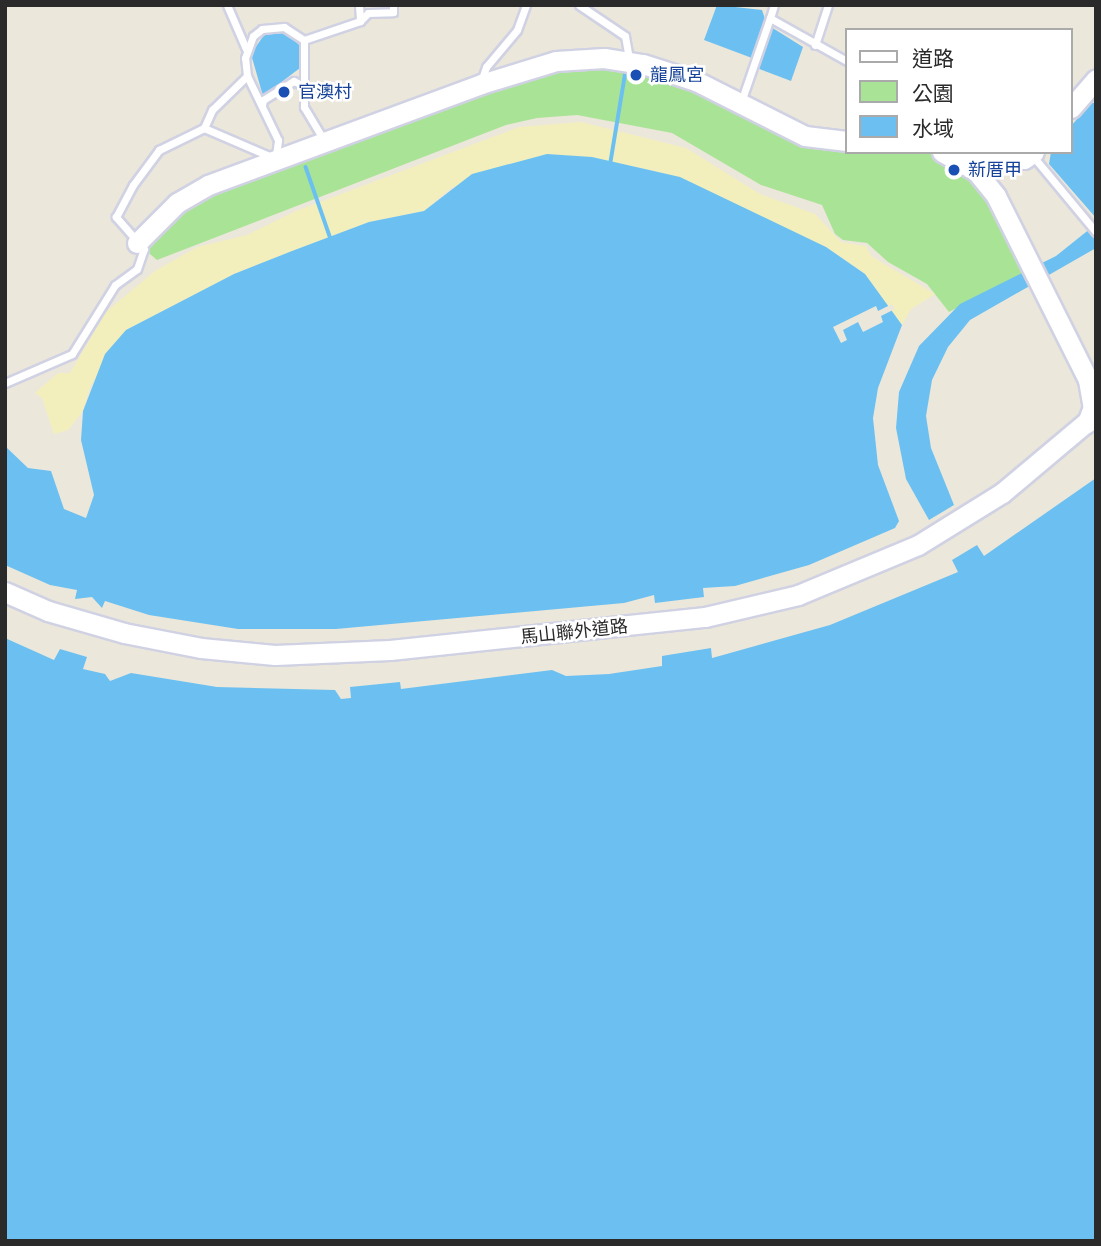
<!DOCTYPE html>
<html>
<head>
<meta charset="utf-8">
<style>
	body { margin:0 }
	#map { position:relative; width:1101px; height:1246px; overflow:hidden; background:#ece7db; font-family:Raleway,"Noto Sans TC",sans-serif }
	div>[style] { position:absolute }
	.green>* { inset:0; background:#a9e496 }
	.sand>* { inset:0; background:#f2efbd }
	.water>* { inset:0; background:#6bc0f1 }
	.pier>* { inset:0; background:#ece7db }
	.stream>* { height:3.5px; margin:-1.75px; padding:0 1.75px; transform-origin:1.75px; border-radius:1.75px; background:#6bc0f1 }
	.roads { filter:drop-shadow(2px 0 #d0d2e3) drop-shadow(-2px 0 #d0d2e3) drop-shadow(0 2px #d0d2e3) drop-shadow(0 -2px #d0d2e3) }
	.lane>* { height:7px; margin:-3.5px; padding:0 3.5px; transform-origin:3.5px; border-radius:3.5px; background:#fff }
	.secondary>* { height:19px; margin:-9.5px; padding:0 9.5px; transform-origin:9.5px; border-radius:9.5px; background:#fff }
	.dots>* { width:19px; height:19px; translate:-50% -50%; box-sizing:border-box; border:4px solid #fff; border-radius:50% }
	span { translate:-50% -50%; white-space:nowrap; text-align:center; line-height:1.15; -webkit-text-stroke:5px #fff; paint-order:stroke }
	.transit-label { font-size:18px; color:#164399 }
	.left { translate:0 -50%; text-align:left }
	.street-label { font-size:18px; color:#2a2a2a }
	.frame { position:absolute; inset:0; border:7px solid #2a2a2a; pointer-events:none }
	.legend { position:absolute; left:845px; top:28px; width:228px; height:126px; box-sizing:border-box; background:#fff; border:2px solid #aaa; margin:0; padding:9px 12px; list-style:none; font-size:21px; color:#2a2a2a }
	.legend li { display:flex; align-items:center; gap:14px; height:35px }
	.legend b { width:35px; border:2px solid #aaa }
</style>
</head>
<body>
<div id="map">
	<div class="green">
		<div style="clip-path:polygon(590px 58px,741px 102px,847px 141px,847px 152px,942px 152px,967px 164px,1032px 268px,949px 312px,927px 284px,888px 262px,867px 243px,843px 240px,835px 234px,822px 205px,761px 185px,672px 133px,577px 115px,537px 118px,506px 125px,157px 260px,144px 249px,162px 217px,229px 177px)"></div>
	</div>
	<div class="sand">
		<div style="clip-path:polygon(581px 122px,686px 148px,760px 194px,815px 214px,841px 242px,866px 246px,871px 256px,935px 294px,911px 309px,902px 325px,865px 274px,826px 247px,652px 170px,547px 154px,451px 188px,424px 211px,369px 222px,234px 274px,126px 330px,90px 387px,83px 411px,68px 430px,54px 434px,42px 398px,35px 393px,58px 373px,70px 373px,106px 312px,155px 271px,197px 247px,247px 235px,296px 211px,519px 127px)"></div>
	</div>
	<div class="water">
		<div style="clip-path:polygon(717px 5px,762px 10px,765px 19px,752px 58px,704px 40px)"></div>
		<div style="clip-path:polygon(771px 27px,803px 47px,791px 81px,757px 68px)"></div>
		<div style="clip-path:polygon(277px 31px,291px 35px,299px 45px,300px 68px,263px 96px,251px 54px,264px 35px)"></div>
		<div style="clip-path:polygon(1091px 103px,1096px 103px,1096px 218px,1049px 164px,1051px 152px,1071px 152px,1071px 126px)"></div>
		<div style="clip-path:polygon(547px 154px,592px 157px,680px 177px,826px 247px,865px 274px,902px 325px,878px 388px,873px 418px,878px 465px,899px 521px,895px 528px,809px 565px,735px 586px,703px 588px,704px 597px,655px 603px,654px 595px,624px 603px,336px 629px,238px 629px,149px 615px,105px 601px,102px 608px,92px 597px,75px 599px,77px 590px,50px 585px,5px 565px,5px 446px,28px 468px,51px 471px,64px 509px,86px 518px,94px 495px,81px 440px,83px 411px,105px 354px,126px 330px,234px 274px,292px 251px,369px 222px,424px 211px,472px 174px)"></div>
		<div style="clip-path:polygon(1096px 224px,1096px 248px,970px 320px,948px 347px,932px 380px,926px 416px,931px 448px,954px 505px,929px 520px,906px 479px,896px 428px,899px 392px,919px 346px,960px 304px,1056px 256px)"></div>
		<div style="clip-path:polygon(1096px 478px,1096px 1241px,5px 1241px,5px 638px,54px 660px,60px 649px,87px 657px,83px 669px,105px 674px,110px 681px,131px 673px,217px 687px,335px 690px,341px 699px,351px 698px,350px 687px,400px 682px,401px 689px,552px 670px,566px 676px,609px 674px,662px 666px,662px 656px,711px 648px,712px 658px,723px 655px,830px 625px,958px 572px,952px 560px,977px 545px,984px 556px)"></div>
	</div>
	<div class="pier">
		<div style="clip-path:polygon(892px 304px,895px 309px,881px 316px,883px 322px,863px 332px,858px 322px,843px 330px,847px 340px,841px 343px,833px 327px,876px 306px,878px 311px)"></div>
	</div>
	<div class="stream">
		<div style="left:610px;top:165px;width:92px;rotate:-80.6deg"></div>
		<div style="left:306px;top:167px;width:79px;rotate:70.9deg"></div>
	</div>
	<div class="roads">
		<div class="lane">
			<div style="left:227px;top:5px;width:48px;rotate:66.6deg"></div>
			<div style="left:359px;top:5px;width:16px;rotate:86deg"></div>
			<div style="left:579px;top:5px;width:55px;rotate:34deg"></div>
			<div style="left:625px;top:36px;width:23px;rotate:80deg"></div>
			<div style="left:770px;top:18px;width:14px;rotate:-73deg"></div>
			<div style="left:304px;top:40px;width:59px;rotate:-18.7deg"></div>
			<div style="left:360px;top:21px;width:11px;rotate:-45deg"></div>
			<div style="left:368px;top:13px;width:25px;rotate:-2deg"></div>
			<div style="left:393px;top:12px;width:7px;rotate:-90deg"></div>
			<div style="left:815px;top:45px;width:42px;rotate:-72deg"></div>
			<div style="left:481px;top:81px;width:15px;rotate:-70deg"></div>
			<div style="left:486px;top:67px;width:48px;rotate:-50deg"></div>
			<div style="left:517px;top:30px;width:27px;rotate:-70deg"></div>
			<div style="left:741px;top:102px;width:89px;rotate:-71deg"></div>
			<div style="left:770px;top:18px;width:88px;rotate:29.2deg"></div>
			<div style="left:262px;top:105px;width:5px;rotate:-79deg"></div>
			<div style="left:263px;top:100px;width:36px;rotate:-32deg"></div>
			<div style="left:294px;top:81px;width:10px;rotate:29deg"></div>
			<div style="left:204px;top:128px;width:20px;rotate:-66deg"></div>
			<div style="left:212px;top:110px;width:49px;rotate:-44.2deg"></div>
			<div style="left:276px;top:155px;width:15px;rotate:-82deg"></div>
			<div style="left:278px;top:140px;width:71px;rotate:-115.8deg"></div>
			<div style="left:247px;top:76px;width:18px;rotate:-96deg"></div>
			<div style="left:245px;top:58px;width:23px;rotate:-70deg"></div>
			<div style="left:253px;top:36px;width:11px;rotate:-38deg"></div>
			<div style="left:262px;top:29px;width:22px;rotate:-5deg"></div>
			<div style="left:284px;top:27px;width:24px;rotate:33deg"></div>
			<div style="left:304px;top:40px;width:67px;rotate:90deg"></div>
			<div style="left:304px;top:107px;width:39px;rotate:59deg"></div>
			<div style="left:1032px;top:155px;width:100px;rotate:50.3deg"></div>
			<div style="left:5px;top:383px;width:73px;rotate:-23.4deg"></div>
			<div style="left:72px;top:354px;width:81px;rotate:-58.1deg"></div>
			<div style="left:115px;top:285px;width:27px;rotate:-36deg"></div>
			<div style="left:137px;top:269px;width:21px;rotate:-71deg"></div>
			<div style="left:144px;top:249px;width:43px;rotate:-131.2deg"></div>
			<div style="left:116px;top:217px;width:36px;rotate:-62deg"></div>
			<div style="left:133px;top:185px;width:44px;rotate:-53.4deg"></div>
			<div style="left:159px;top:150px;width:50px;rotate:-26.1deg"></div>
			<div style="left:204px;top:128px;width:76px;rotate:23.2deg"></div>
		</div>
		<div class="secondary">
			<div style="left:1071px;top:108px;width:38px;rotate:-49deg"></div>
			<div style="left:942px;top:152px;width:39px;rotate:29deg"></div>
			<div style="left:976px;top:171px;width:32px;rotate:51deg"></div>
			<div style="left:996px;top:196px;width:206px;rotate:63.4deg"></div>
			<div style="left:1088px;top:380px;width:27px;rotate:80deg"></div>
			<div style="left:1093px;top:407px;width:17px;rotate:111deg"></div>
			<div style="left:954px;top:153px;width:70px;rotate:4.9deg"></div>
			<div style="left:1024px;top:159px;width:12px;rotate:-35deg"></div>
			<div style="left:137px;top:243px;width:57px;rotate:-45deg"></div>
			<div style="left:177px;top:203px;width:36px;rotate:-30deg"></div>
			<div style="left:208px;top:185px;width:291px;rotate:-20.3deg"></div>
			<div style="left:481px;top:84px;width:78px;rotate:-17deg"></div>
			<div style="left:556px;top:61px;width:48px;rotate:-3.6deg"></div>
			<div style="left:604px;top:58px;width:39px;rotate:9deg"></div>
			<div style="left:643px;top:64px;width:56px;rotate:17.8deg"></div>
			<div style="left:696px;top:81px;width:122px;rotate:26.8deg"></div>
			<div style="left:805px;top:136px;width:42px;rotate:6.8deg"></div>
			<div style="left:5px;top:592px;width:47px;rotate:23.8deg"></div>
			<div style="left:48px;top:611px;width:79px;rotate:16.1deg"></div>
			<div style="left:124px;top:633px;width:78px;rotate:11deg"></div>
			<div style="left:201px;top:648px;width:74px;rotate:5.4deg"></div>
			<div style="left:275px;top:655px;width:115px;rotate:-2.5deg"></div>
			<div style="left:390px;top:650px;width:317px;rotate:-6deg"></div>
			<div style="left:705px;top:617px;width:96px;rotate:-13.3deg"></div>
			<div style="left:798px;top:595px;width:130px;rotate:-22.6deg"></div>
			<div style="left:918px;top:545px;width:99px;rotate:-31.8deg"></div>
			<div style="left:1002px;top:493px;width:123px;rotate:-40deg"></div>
		</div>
	</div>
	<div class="dots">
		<div style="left:636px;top:75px;background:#1a4fb4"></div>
		<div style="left:284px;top:92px;background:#1a4fb4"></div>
		<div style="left:954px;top:170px;background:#1a4fb4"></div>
	</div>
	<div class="transit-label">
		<span class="left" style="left:650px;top:75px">龍鳳宮</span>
		<span class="left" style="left:298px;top:92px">官澳村</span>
		<span class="left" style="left:968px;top:170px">新厝甲</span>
	</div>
	<div class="street-label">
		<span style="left:574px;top:632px;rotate:-6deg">馬山聯外道路</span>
	</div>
	<div class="frame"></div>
	<ul class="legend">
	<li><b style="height:9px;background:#fff"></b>道路</li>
	<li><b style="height:19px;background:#a9e496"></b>公園</li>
	<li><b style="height:19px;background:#6bc0f1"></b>水域</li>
	</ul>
</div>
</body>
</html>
